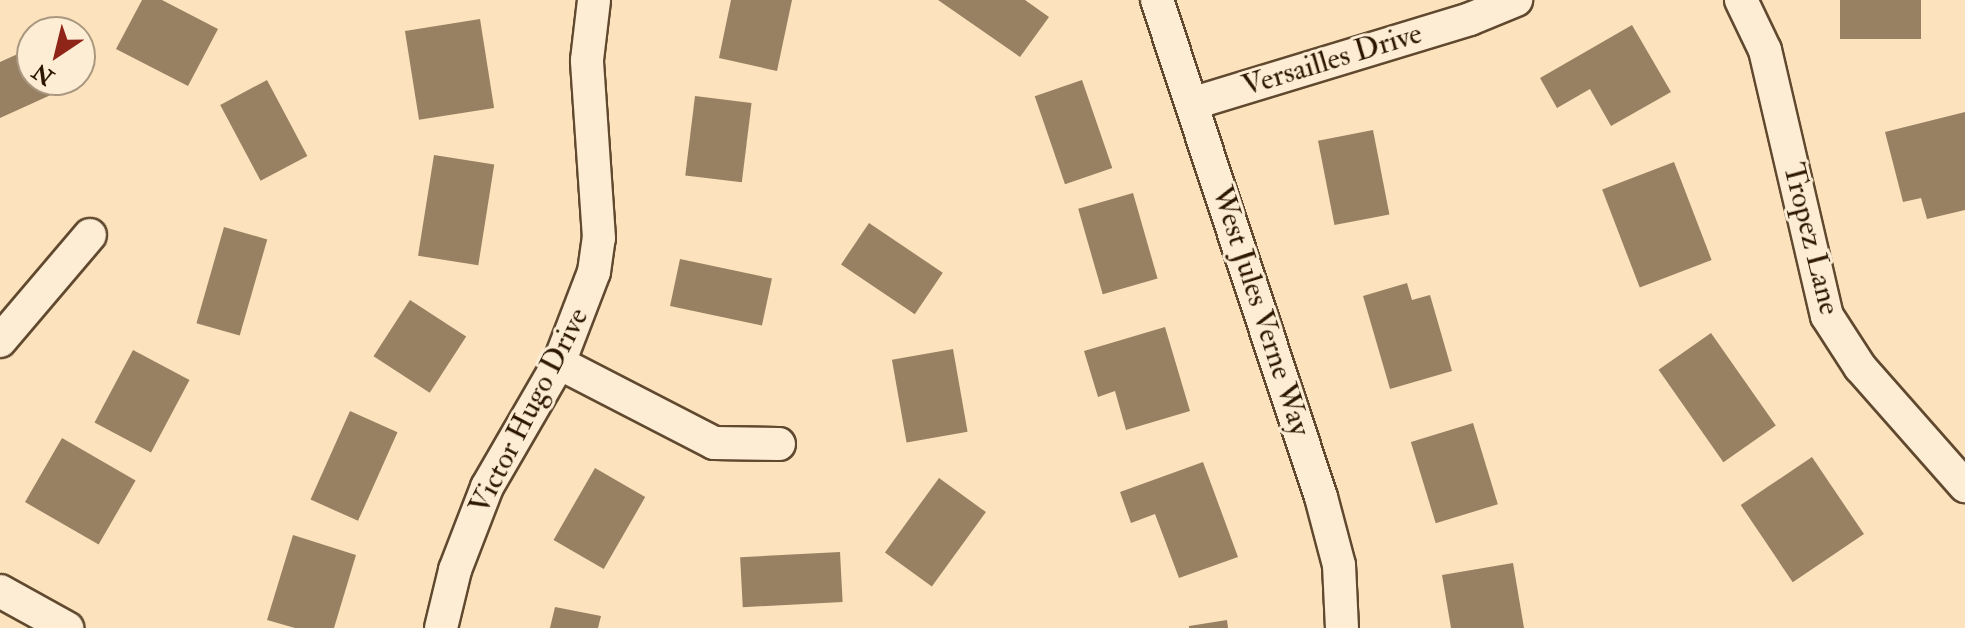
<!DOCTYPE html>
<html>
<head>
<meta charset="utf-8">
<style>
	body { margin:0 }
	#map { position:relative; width:1965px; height:628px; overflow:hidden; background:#fce3bd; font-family:"IM FELL Double Pica",serif }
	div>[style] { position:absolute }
	.building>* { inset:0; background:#988162; transform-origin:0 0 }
	.roads { filter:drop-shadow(2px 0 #60492f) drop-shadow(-2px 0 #60492f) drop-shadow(0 2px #60492f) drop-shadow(0 -2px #60492f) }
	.minor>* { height:32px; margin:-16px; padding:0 16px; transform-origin:16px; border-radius:16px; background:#fdedd4 }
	span { translate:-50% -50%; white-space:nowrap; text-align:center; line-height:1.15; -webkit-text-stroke:6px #fdedd4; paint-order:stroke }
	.street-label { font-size:30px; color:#2c1600 }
	.north { position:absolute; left:16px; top:16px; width:80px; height:80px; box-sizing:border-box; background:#fdedd4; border:2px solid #a9977f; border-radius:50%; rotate:215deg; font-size:22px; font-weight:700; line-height:32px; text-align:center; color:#2c1600 }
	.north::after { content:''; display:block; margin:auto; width:28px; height:36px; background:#8f2418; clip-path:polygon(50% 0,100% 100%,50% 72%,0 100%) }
</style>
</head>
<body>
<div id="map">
	<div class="building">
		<div style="clip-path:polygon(142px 0,162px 0,218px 29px,188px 86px,116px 49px)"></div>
		<div style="clip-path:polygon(731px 0,792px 0,777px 71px,719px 58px)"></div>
		<div style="clip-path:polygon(938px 0,1025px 0,1049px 17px,1020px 57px)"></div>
		<div style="left:1840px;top:0;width:81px;height:39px"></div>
		<div style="left:480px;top:19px;width:90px;height:76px;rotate:81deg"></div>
		<div style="clip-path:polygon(1632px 25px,1671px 92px,1611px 126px,1590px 89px,1557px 108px,1540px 78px)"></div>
		<div style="clip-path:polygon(31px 48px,32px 80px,46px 80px,53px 94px,0 118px,0 62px)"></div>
		<div style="left:267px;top:80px;width:86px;height:53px;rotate:62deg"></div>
		<div style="left:1082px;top:80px;width:93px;height:50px;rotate:71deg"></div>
		<div style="left:695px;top:96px;width:57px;height:80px;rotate:7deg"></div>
		<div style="clip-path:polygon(1965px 112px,1965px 210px,1927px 219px,1921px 198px,1903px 202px,1885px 132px)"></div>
		<div style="left:1373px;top:130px;width:86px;height:56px;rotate:79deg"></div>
		<div style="left:434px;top:155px;width:61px;height:102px;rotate:9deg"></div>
		<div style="left:1674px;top:162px;width:105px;height:77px;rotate:69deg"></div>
		<div style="left:1133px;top:193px;width:89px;height:57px;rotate:74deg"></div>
		<div style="left:869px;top:223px;width:89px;height:50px;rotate:34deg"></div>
		<div style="left:224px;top:227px;width:45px;height:100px;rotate:16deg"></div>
		<div style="left:680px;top:259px;width:94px;height:48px;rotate:12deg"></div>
		<div style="clip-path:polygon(1407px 283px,1412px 300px,1430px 295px,1452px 371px,1390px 389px,1363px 296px)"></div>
		<div style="left:410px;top:300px;width:67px;height:67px;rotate:33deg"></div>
		<div style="clip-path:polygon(1165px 327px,1190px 411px,1126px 430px,1115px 391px,1098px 397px,1084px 351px)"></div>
		<div style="left:1711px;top:333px;width:113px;height:64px;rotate:55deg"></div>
		<div style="left:953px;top:349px;width:84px;height:62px;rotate:80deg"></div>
		<div style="left:133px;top:350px;width:64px;height:82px;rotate:28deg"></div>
		<div style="left:350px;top:411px;width:52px;height:97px;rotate:24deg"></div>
		<div style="left:1473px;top:423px;width:85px;height:65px;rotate:73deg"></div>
		<div style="left:62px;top:438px;width:85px;height:74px;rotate:30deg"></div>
		<div style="left:1812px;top:457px;width:93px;height:86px;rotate:56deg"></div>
		<div style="clip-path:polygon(1203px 462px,1238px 557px,1179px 578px,1155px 514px,1131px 523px,1120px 492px)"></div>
		<div style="left:595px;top:468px;width:58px;height:83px;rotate:30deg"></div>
		<div style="left:939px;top:478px;width:58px;height:92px;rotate:36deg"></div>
		<div style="clip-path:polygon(293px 535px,356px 555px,334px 628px,295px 628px,267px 620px)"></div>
		<div style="left:840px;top:552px;width:50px;height:100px;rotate:87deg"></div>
		<div style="clip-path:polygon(1513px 563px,1524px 628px,1451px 628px,1442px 575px)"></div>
		<div style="clip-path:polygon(555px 607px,601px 616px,598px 628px,550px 628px)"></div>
		<div style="clip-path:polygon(1227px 620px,1228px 628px,1189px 628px,1189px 626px)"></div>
	</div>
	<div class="roads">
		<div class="minor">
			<div style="left:1157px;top:0;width:523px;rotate:71.74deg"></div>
			<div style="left:1321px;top:497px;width:70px;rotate:75.2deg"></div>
			<div style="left:1339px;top:565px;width:63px;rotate:87.3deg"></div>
			<div style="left:1741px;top:0;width:55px;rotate:64.4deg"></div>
			<div style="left:1765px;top:50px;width:273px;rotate:76.9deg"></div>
			<div style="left:1827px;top:316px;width:61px;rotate:57.1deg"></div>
			<div style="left:1860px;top:367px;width:159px;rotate:48.6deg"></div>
			<div style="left:1194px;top:103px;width:288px;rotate:-16.9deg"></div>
			<div style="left:1470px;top:19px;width:50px;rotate:-22.4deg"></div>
			<div style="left:0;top:341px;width:139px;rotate:-49.7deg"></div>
			<div style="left:559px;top:363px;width:174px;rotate:27.3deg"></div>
			<div style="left:714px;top:443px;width:65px;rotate:0.9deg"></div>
			<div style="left:0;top:591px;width:77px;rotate:28.9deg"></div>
			<div style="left:441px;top:628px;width:60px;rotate:-76.4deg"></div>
			<div style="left:455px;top:570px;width:89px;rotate:-68.9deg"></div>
			<div style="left:487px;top:487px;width:143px;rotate:-59.9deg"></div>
			<div style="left:559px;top:363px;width:97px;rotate:-69deg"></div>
			<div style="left:594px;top:272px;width:34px;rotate:-82deg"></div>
			<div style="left:599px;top:238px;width:178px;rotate:-93.9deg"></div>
			<div style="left:587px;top:60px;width:60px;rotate:-83.3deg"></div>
		</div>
	</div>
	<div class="street-label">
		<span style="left:1332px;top:60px;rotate:-17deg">Versailles Drive</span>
		<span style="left:1811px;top:239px;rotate:76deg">Tropez Lane</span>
		<span style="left:1261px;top:311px;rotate:72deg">West Jules Verne Way</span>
		<span style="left:529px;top:411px;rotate:-63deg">Victor Hugo Drive</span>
	</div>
	<div class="north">N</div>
</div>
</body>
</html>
